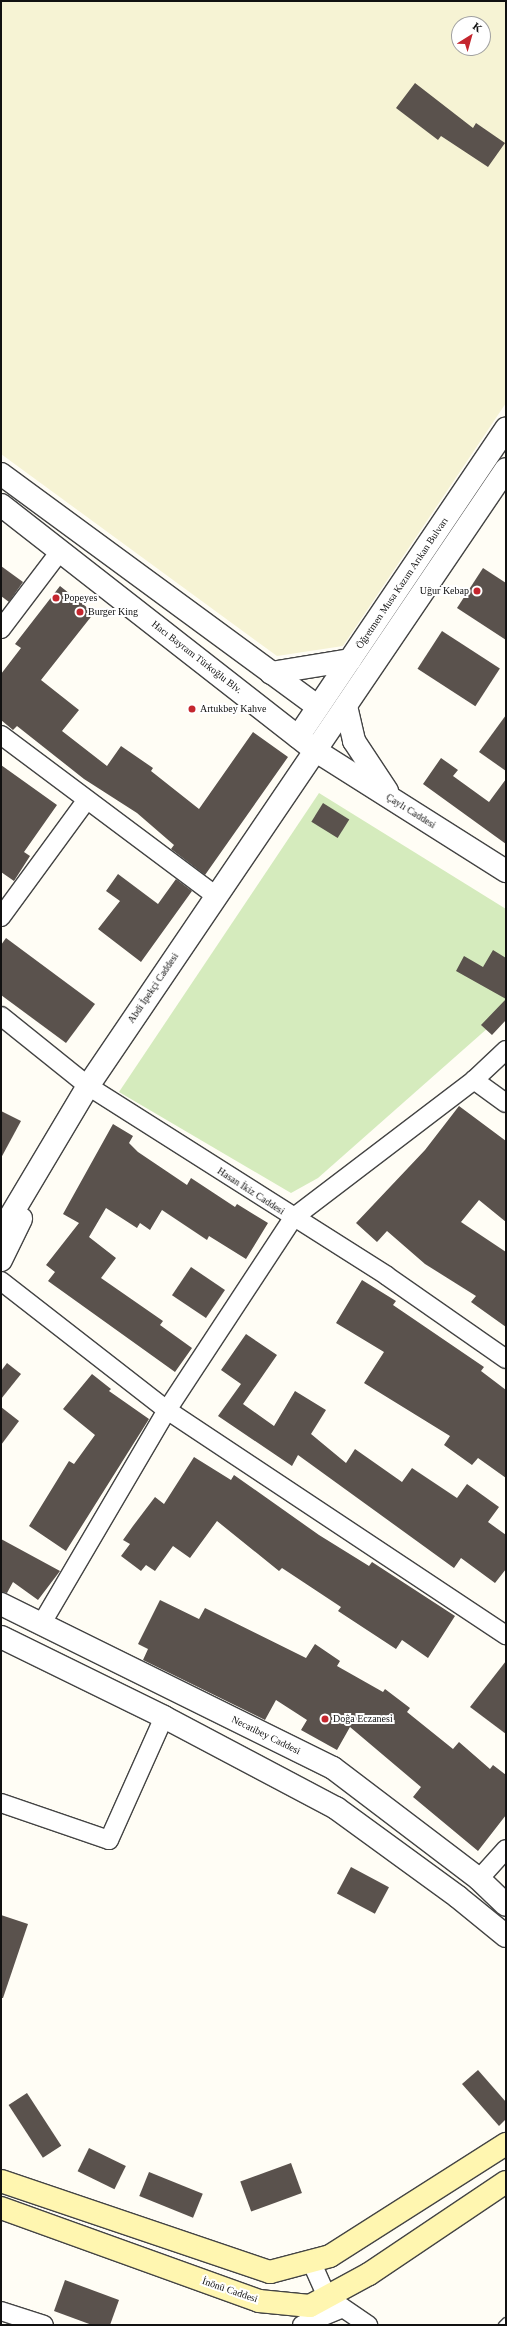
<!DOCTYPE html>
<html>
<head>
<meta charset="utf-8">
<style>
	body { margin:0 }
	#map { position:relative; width:507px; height:2326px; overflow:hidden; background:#fffdf5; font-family:"Times New Roman",serif }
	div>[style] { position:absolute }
	.farmland>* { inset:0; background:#f6f3d4 }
	.green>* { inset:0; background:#d5ebbd }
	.building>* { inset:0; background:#5a524d; transform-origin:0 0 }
	.roads { filter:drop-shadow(1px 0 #444) drop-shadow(-1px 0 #444) drop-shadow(0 1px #444) drop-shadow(0 -1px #444) }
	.service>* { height:9px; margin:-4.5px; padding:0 4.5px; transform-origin:4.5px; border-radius:4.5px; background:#fff }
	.minor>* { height:18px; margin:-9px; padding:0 9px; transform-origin:9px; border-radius:9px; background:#fff }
	.tertiary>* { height:22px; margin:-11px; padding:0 11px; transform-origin:11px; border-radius:11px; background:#fff }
	.secondary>* { height:22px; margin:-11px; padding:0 11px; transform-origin:11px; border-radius:11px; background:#fff6b0 }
	.dots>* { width:11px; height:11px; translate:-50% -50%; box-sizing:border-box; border:2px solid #fff; border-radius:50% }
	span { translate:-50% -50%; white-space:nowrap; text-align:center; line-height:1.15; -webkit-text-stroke:4px #fff; paint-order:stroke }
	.street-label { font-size:10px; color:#111 }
	.poi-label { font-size:10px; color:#111 }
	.right { translate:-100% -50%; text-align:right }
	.left { translate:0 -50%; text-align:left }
	.frame { position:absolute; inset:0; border:2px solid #111; pointer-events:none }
	.north { position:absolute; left:451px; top:16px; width:40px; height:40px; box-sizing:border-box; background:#fff; border:1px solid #a0a0a0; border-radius:50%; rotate:37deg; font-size:11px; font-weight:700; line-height:16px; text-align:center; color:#111 }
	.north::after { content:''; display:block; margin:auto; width:14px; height:18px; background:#c4262e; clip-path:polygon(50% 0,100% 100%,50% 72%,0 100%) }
</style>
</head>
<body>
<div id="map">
	<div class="farmland">
		<div style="clip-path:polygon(evenodd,1px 1px,506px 1px,506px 403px,343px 646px,277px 656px,1px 454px,1px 1px,459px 24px,483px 24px,483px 48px,459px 48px,459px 24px)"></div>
	</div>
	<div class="green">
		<div style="clip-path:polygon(319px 793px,506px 909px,506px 1012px,318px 1178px,291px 1193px,119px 1092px)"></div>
	</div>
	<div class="building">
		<div style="clip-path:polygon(415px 83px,473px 128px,476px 123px,505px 143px,488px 167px,441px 136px,438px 140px,396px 108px)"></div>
		<div style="clip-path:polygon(1px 566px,23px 582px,9px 602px,1px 596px)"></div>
		<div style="clip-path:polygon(483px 568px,506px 583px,506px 640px,457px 608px)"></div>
		<div style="clip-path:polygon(60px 586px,94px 613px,41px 680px,79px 710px,62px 731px,107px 766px,121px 746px,153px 768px,151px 771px,199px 809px,253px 732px,288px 757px,205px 875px,171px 849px,174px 845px,137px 813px,84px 779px,17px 726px,13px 730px,1px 720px,1px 674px,21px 648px,15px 644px)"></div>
		<div style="left:442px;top:631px;width:69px;height:45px;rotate:33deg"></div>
		<div style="clip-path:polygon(506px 715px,506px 771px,479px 752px)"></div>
		<div style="clip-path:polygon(441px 758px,458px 770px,453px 776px,489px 802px,506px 779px,506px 844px,423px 784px)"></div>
		<div style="clip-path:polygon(1px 765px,57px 805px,24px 852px,30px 856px,14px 881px,1px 872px)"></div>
		<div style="left:323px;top:803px;width:31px;height:22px;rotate:32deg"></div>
		<div style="clip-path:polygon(118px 874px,158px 904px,176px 879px,192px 891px,141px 962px,98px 929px,120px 901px,106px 891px)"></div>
		<div style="clip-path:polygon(6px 938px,95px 1004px,66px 1043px,1px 995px,1px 945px)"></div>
		<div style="clip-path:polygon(493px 950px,506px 958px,506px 1020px,492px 1035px,481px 1025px,506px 999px,456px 971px,464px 956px,483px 967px)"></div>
		<div style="clip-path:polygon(459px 1106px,506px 1141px,506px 1222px,479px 1200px,461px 1222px,506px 1252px,506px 1327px,471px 1302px,476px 1296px,425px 1264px,387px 1231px,377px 1242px,356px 1223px,425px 1150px)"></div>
		<div style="clip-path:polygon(1px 1111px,21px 1121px,1px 1158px)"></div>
		<div style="clip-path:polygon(113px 1124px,133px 1136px,129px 1143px,138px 1152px,187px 1185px,191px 1178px,235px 1207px,237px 1204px,268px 1223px,246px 1259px,209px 1236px,207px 1240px,162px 1210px,150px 1230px,140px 1223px,137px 1228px,106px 1208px,89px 1237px,116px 1258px,101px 1278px,163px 1321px,160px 1325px,192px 1348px,175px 1372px,48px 1281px,55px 1272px,46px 1265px,79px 1223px,63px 1214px)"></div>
		<div style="left:191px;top:1267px;width:41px;height:34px;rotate:34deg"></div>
		<div style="clip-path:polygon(362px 1280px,396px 1301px,393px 1305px,484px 1367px,481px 1371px,506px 1390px,506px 1478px,478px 1458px,472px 1465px,444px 1445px,450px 1436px,364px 1383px,384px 1352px,336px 1323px)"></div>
		<div style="clip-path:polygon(246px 1334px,277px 1355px,243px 1404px,274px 1426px,295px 1391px,326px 1410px,311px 1434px,346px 1463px,355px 1449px,402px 1482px,412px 1468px,457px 1498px,467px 1484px,499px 1507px,488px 1522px,506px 1535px,506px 1569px,495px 1583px,461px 1558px,454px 1568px,298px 1455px,292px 1466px,218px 1416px,241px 1384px,221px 1370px)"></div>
		<div style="clip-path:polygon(7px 1363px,21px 1374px,1px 1399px,1px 1371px)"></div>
		<div style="clip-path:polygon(92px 1374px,111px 1389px,109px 1391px,149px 1419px,66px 1551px,29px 1526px,69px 1461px,74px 1464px,95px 1435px,63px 1409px)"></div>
		<div style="clip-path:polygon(1px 1407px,19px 1421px,1px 1445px)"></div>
		<div style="clip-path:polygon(194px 1457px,231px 1480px,234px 1475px,319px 1535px,369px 1566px,372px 1562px,455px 1616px,428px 1658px,402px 1640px,396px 1649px,338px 1611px,341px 1607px,282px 1568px,279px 1571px,217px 1521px,190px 1558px,173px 1546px,155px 1571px,146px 1565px,141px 1571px,121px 1556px,130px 1544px,123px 1540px,133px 1526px,155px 1497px,164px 1504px)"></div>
		<div style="clip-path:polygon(1px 1539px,60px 1571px,38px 1600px,13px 1582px,7px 1593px,1px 1592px)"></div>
		<div style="clip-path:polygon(160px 1600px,199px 1619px,205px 1608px,306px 1658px,315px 1644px,340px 1661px,337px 1666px,383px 1692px,385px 1689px,410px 1708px,407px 1712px,453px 1749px,459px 1742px,490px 1769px,493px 1765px,506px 1775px,506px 1815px,478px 1851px,413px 1797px,421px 1787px,350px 1727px,337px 1750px,301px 1730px,307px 1720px,276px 1700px,265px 1720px,143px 1660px,148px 1649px,138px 1644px)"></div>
		<div style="clip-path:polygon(506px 1661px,506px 1734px,470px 1707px)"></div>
		<div style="left:351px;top:1867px;width:43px;height:30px;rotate:28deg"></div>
		<div style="clip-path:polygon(1px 1915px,28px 1924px,3px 1998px,1px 1998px)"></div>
		<div style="clip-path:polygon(478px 2070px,506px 2102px,506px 2119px,499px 2126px,462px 2084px)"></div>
		<div style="left:27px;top:2093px;width:63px;height:22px;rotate:57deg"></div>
		<div style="left:89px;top:2148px;width:41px;height:26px;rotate:26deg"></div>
		<div style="left:291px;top:2163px;width:32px;height:54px;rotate:70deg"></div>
		<div style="left:149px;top:2172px;width:58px;height:26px;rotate:22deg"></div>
		<div style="clip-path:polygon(65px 2280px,119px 2300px,110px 2325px,92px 2325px,54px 2311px)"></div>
	</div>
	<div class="roads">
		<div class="service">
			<div style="left:503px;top:2325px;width:4px;rotate:-45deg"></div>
		</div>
		<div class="minor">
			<div style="left:1px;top:629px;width:99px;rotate:-52.8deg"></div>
			<div style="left:1px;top:735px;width:267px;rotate:36.8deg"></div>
			<div style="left:1px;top:917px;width:144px;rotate:-53.8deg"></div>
			<div style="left:1px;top:1016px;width:112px;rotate:38.8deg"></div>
			<div style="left:88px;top:1086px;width:354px;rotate:32.4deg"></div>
			<div style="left:387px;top:1276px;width:145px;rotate:34.9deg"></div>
			<div style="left:474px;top:1080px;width:39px;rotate:36deg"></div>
			<div style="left:1px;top:1281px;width:210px;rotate:37.9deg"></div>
			<div style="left:167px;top:1410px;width:407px;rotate:33.6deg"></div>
			<div style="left:42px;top:1623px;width:247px;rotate:-59.6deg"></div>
			<div style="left:167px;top:1410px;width:230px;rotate:-56.7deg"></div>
			<div style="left:293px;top:1218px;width:228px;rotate:-37.3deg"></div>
			<div style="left:474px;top:1080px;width:44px;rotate:-43.2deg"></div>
			<div style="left:1px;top:1803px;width:114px;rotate:18.9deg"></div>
			<div style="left:109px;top:1840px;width:135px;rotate:-65.9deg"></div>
			<div style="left:479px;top:1879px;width:40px;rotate:-48deg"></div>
			<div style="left:311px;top:2261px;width:39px;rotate:66deg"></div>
			<div style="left:327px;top:2297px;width:50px;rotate:34.3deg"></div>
			<div style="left:1px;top:2311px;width:45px;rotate:18deg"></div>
			<div style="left:302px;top:2325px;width:44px;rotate:-22.5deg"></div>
		</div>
		<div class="tertiary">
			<div style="left:1px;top:474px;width:393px;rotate:36.3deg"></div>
			<div style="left:1px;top:505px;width:400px;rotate:38deg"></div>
			<div style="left:316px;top:751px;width:225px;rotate:32.3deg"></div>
			<div style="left:271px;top:673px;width:80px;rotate:-9.3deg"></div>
			<div style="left:346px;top:706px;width:36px;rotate:77deg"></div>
			<div style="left:354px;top:741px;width:60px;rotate:56.6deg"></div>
			<div style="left:298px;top:737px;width:372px;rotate:-56deg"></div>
			<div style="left:1px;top:1232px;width:170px;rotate:-59.2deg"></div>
			<div style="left:88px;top:1086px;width:745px;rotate:-55.88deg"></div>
			<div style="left:1px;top:1260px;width:46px;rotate:-64deg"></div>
			<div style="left:1px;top:1604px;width:370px;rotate:26.3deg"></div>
			<div style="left:333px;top:1768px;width:183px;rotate:37.2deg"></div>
			<div style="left:479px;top:1879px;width:37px;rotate:44deg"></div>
			<div style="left:1px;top:1637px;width:182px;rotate:26.1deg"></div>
			<div style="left:164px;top:1717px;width:195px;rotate:27.9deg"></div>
			<div style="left:336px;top:1808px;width:151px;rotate:36.1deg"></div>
			<div style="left:458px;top:1897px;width:62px;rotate:39.1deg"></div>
		</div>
		<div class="secondary">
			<div style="left:1px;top:2181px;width:284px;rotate:18.7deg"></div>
			<div style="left:270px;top:2272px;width:62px;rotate:-14.9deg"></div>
			<div style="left:330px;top:2256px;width:209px;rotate:-32.5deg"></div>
			<div style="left:1px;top:2208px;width:274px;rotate:19.8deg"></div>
			<div style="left:259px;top:2301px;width:51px;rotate:5.6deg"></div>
			<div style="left:310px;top:2306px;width:67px;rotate:-28.5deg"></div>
			<div style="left:369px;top:2274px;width:165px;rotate:-33.9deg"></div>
		</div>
	</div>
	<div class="dots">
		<div style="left:477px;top:591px;background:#c4262e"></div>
		<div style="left:56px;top:598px;background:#c4262e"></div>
		<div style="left:80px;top:612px;background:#c4262e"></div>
		<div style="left:192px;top:709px;background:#c4262e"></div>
		<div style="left:325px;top:1719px;background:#c4262e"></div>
	</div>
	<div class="street-label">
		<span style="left:402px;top:583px;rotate:-56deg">Öğretmen Musa Kazım Arıkan Bulvarı</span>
		<span style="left:197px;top:657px;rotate:38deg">Hacı Bayram Türkoğlu Blv.</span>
		<span style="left:411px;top:811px;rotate:32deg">Çaylı Caddesi</span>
		<span style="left:153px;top:988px;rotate:-56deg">Abdi İpekçi Caddesi</span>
		<span style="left:251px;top:1191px;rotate:33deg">Hasan İkiz Caddesi</span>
		<span style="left:266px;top:1735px;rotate:26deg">Necatibey Caddesi</span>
		<span style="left:230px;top:2290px;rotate:19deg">İnönü Caddesi</span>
	</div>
	<div class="poi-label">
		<span class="right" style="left:469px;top:591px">Uğur Kebap</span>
		<span class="left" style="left:64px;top:598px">Popeyes</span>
		<span class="left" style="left:88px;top:612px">Burger King</span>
		<span class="left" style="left:200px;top:709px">Artukbey Kahve</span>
		<span class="left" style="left:333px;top:1719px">Doğa Eczanesi</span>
	</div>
	<div class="frame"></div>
	<div class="north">K</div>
</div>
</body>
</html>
